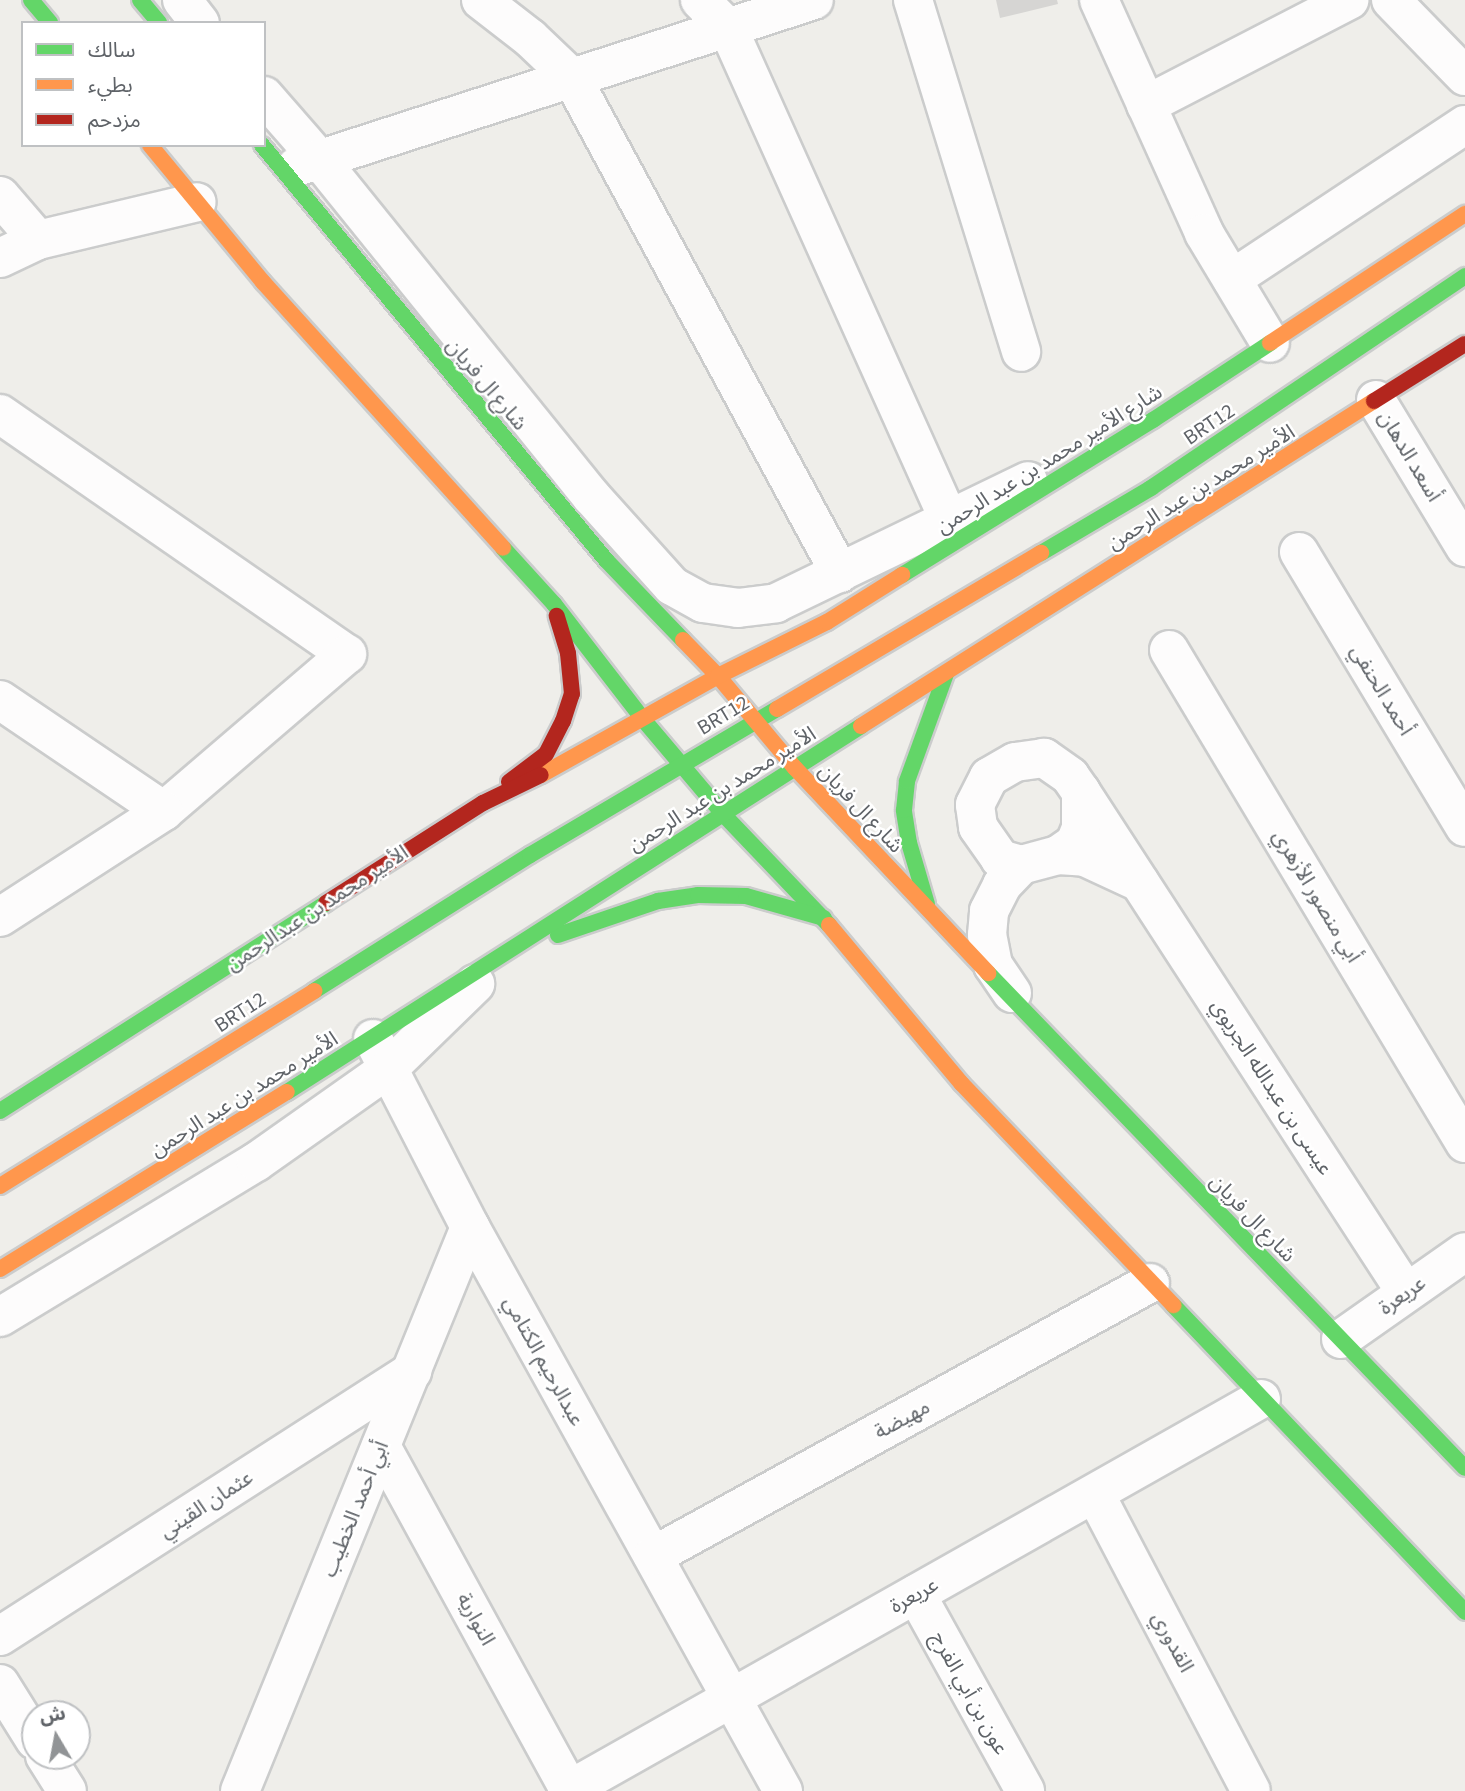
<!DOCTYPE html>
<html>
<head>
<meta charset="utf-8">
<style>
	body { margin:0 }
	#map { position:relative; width:1465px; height:1791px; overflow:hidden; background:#efeeea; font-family:"Source Sans 3","Noto Sans Arabic",sans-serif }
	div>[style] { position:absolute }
	.building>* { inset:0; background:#d6d5d3 }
	.roads { filter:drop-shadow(2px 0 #cbcccc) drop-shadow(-2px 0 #cbcccc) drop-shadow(0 2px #cbcccc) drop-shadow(0 -2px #cbcccc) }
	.street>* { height:38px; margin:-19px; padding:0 19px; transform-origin:19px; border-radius:19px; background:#fdfcfc }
	.fast>* { height:16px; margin:-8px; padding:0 8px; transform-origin:8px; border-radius:8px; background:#63d668 }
	.slow>* { height:16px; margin:-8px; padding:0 8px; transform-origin:8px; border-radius:8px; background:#ff974d }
	.jam>* { height:16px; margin:-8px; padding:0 8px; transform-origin:8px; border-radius:8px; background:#b3261e }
	span { translate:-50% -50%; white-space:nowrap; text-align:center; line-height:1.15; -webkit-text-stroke:5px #fff; paint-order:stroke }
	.street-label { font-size:21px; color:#5f6368 }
	.legend { position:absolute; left:21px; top:21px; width:245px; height:126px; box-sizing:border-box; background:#fff; border:2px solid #bfc1c3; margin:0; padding:9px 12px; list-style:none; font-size:21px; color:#5f6368 }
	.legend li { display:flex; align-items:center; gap:14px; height:35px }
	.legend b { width:35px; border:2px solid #bfc1c3 }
	.north { position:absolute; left:21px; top:1700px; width:70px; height:70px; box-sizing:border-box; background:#fff; border:2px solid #bfc1c3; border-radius:50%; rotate:350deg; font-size:19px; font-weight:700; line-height:28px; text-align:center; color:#5f6368 }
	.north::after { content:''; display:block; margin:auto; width:24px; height:32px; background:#919496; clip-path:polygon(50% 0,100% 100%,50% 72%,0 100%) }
</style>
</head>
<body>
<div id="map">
	<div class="building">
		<div style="clip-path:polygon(996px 0,1057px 0,1058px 4px,1000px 18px)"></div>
	</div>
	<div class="roads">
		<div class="street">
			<div style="left:182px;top:0;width:29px;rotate:52deg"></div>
			<div style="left:481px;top:0;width:62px;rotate:37.8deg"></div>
			<div style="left:530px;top:38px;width:58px;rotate:43.6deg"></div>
			<div style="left:572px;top:78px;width:563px;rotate:61.57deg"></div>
			<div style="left:700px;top:0;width:40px;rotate:45deg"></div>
			<div style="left:728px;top:28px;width:539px;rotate:65.81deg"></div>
			<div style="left:913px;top:0;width:368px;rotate:72.9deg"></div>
			<div style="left:1099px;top:0;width:256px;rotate:65.7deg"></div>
			<div style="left:1204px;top:233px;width:128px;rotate:59deg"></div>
			<div style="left:1391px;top:0;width:106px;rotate:45.8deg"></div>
			<div style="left:264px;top:96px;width:84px;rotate:48.9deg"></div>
			<div style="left:319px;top:159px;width:433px;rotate:51.1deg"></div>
			<div style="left:591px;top:496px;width:121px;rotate:48deg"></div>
			<div style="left:672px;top:586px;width:35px;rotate:29deg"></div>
			<div style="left:703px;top:603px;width:35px;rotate:8deg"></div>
			<div style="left:738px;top:608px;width:38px;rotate:-7deg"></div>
			<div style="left:776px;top:603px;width:280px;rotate:-25.8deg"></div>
			<div style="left:1146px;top:105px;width:229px;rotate:-27.3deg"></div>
			<div style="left:296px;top:167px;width:544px;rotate:-17.87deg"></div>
			<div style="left:0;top:196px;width:58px;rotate:49.2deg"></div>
			<div style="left:0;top:258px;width:42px;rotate:-25.3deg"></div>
			<div style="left:38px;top:240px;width:163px;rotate:-13.4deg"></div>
			<div style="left:1232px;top:279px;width:279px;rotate:-33.5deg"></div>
			<div style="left:1376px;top:400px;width:172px;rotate:58.8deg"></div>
			<div style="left:0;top:414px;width:422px;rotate:34.7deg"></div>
			<div style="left:347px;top:654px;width:241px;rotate:139.4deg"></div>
			<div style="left:164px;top:811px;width:195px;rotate:147.1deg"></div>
			<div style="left:1299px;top:552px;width:321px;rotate:58.9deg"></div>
			<div style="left:1169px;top:650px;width:575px;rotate:59.02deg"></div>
			<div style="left:0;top:700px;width:198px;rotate:34.1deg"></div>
			<div style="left:1081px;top:792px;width:595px;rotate:57deg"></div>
			<div style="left:1058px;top:855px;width:21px;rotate:-35deg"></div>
			<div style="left:1075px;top:843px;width:16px;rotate:-68deg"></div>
			<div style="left:1081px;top:828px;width:36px;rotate:-90deg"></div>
			<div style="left:1081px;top:792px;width:19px;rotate:-125deg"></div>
			<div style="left:1070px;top:776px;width:32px;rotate:-145deg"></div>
			<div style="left:1044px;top:758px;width:29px;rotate:172deg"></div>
			<div style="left:1015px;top:762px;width:30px;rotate:150deg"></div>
			<div style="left:989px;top:777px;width:31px;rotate:117deg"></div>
			<div style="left:975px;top:805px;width:22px;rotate:82deg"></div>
			<div style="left:978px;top:827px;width:39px;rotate:55deg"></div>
			<div style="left:1000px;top:859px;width:22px;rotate:16deg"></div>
			<div style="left:1021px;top:865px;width:38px;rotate:-15deg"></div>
			<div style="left:1058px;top:855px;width:27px;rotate:4deg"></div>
			<div style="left:1085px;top:857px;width:60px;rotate:24.8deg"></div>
			<div style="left:1012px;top:993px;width:34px;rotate:-124deg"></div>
			<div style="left:993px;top:965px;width:31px;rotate:-101deg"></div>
			<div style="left:987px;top:935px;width:24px;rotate:-85deg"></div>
			<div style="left:989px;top:911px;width:29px;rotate:-63deg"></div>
			<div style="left:1002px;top:885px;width:28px;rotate:-46deg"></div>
			<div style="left:373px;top:1039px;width:212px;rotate:62.7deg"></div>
			<div style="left:470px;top:1227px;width:645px;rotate:60.97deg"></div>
			<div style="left:0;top:1317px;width:299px;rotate:-31.2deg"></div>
			<div style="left:256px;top:1162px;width:161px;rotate:-35.2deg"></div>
			<div style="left:388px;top:1069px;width:122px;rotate:-44.3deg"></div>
			<div style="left:1341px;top:1339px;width:151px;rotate:-35.1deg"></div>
			<div style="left:381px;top:1446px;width:393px;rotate:61.3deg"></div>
			<div style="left:1095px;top:1494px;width:335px;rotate:62.3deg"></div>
			<div style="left:653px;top:1556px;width:567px;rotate:-28.78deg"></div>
			<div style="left:916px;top:1594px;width:225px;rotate:61deg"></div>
			<div style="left:0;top:1636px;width:490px;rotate:-32.7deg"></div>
			<div style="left:0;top:1684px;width:66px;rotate:58deg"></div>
			<div style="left:45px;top:1756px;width:41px;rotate:57.8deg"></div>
			<div style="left:240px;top:1791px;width:609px;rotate:-67.81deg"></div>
			<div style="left:567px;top:1791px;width:797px;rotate:-29.46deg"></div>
		</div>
		<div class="fast">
			<div style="left:31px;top:0;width:30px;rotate:50deg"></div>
			<div style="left:140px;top:0;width:30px;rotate:50deg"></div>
			<div style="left:262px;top:145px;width:539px;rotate:50.34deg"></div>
			<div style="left:606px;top:560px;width:111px;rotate:46.1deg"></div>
			<div style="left:503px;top:548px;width:76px;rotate:47.7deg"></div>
			<div style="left:554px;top:604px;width:144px;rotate:52.3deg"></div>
			<div style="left:642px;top:718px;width:126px;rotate:49.8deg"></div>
			<div style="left:723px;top:814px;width:153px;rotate:46.3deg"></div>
			<div style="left:1041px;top:553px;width:128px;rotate:-30.6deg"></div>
			<div style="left:1151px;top:488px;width:379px;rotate:-34deg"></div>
			<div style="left:902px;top:575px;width:295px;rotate:-31.7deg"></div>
			<div style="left:1153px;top:420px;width:140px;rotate:-33.3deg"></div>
			<div style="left:927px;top:904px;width:64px;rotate:-106.4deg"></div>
			<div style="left:909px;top:843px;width:33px;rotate:-99deg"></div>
			<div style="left:904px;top:810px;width:29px;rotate:-84deg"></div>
			<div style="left:907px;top:781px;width:114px;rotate:-70deg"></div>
			<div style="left:558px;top:935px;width:106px;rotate:-18.8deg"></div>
			<div style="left:658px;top:901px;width:40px;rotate:-8.5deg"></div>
			<div style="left:698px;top:895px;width:48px;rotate:1.2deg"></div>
			<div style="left:746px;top:896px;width:81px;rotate:15.8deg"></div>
			<div style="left:988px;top:973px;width:687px;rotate:46.06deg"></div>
			<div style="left:314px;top:991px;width:255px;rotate:-32.2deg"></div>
			<div style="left:530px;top:855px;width:287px;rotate:-30.6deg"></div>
			<div style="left:287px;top:1092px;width:681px;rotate:-32.52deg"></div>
			<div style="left:0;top:1111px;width:387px;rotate:-32.5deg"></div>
			<div style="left:1173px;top:1305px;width:424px;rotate:46.4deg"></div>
		</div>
		<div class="slow">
			<div style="left:150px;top:145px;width:178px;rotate:50.5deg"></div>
			<div style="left:263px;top:282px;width:358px;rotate:47.9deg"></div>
			<div style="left:1270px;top:343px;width:234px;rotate:-33.5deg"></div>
			<div style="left:683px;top:640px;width:50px;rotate:45.8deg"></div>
			<div style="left:718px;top:676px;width:120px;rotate:50.1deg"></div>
			<div style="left:795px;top:768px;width:282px;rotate:46.7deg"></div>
			<div style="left:777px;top:709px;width:307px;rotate:-30.6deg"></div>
			<div style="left:861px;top:726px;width:607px;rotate:-32.36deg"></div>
			<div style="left:541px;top:775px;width:203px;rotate:-29.2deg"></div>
			<div style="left:718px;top:676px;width:122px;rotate:-26.4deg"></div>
			<div style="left:827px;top:622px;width:89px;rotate:-32.1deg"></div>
			<div style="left:829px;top:925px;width:207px;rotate:50.1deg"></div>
			<div style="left:962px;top:1084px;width:306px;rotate:46.3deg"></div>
			<div style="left:0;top:1186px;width:370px;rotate:-31.8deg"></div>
			<div style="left:0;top:1269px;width:337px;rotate:-31.7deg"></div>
		</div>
		<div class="jam">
			<div style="left:1374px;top:401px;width:107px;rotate:-32.1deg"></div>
			<div style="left:509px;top:782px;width:46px;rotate:-37.1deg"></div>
			<div style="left:546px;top:754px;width:37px;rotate:-63deg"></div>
			<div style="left:563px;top:721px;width:28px;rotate:-72deg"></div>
			<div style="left:572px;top:694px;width:41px;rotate:-95.6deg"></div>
			<div style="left:568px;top:653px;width:39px;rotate:-107deg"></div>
			<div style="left:326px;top:903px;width:186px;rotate:-32.5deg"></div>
			<div style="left:483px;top:803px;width:64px;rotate:-25.8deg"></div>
		</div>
	</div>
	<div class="street-label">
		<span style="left:487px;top:384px;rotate:50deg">شارع ال فريان</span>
		<span style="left:1209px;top:424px;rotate:-34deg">BRT12</span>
		<span style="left:1410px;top:456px;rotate:59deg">أسعد الدهان</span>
		<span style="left:1049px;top:459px;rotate:-32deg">شارع الأمير محمد بن عبد الرحمن</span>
		<span style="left:1201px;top:487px;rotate:-32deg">الأمير محمد بن عبد الرحمن</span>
		<span style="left:1382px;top:690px;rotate:59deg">أحمد الحنفي</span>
		<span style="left:723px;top:715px;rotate:-31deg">BRT12</span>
		<span style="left:722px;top:789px;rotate:-32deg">الأمير محمد بن عبد الرحمن</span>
		<span style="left:861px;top:808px;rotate:47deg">شارع ال فريان</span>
		<span style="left:1317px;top:896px;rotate:59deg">أبي منصور الأزهري</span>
		<span style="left:317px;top:908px;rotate:-33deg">الأمير محمد بن عبدالرحمن</span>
		<span style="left:240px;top:1012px;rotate:-33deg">BRT12</span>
		<span style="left:1272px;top:1087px;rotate:57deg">عيسى بن عبدالله الجريوي</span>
		<span style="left:244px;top:1094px;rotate:-32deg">الأمير محمد بن عبد الرحمن</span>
		<span style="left:1253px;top:1218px;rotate:46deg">شارع ال فريان</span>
		<span style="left:1402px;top:1295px;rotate:-35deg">عريعرة</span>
		<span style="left:544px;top:1361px;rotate:61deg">عبدالرحيم الكتامي</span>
		<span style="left:902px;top:1419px;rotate:-29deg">مهيضة</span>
		<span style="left:206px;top:1504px;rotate:-33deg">عثمان القيني</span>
		<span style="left:355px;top:1509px;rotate:-68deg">أبي أحمد الخطيب</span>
		<span style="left:914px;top:1595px;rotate:-29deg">عريعرة</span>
		<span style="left:476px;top:1619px;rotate:61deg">النوارية</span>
		<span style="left:1173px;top:1642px;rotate:62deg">القدوري</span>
		<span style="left:970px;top:1693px;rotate:61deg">عون بن أبي الفرج</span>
	</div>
	<ul class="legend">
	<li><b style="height:9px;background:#63d668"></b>سالك</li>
	<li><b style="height:9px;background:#ff974d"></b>بطيء</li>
	<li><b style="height:9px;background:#b3261e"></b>مزدحم</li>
	</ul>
	<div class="north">ش</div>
</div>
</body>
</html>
